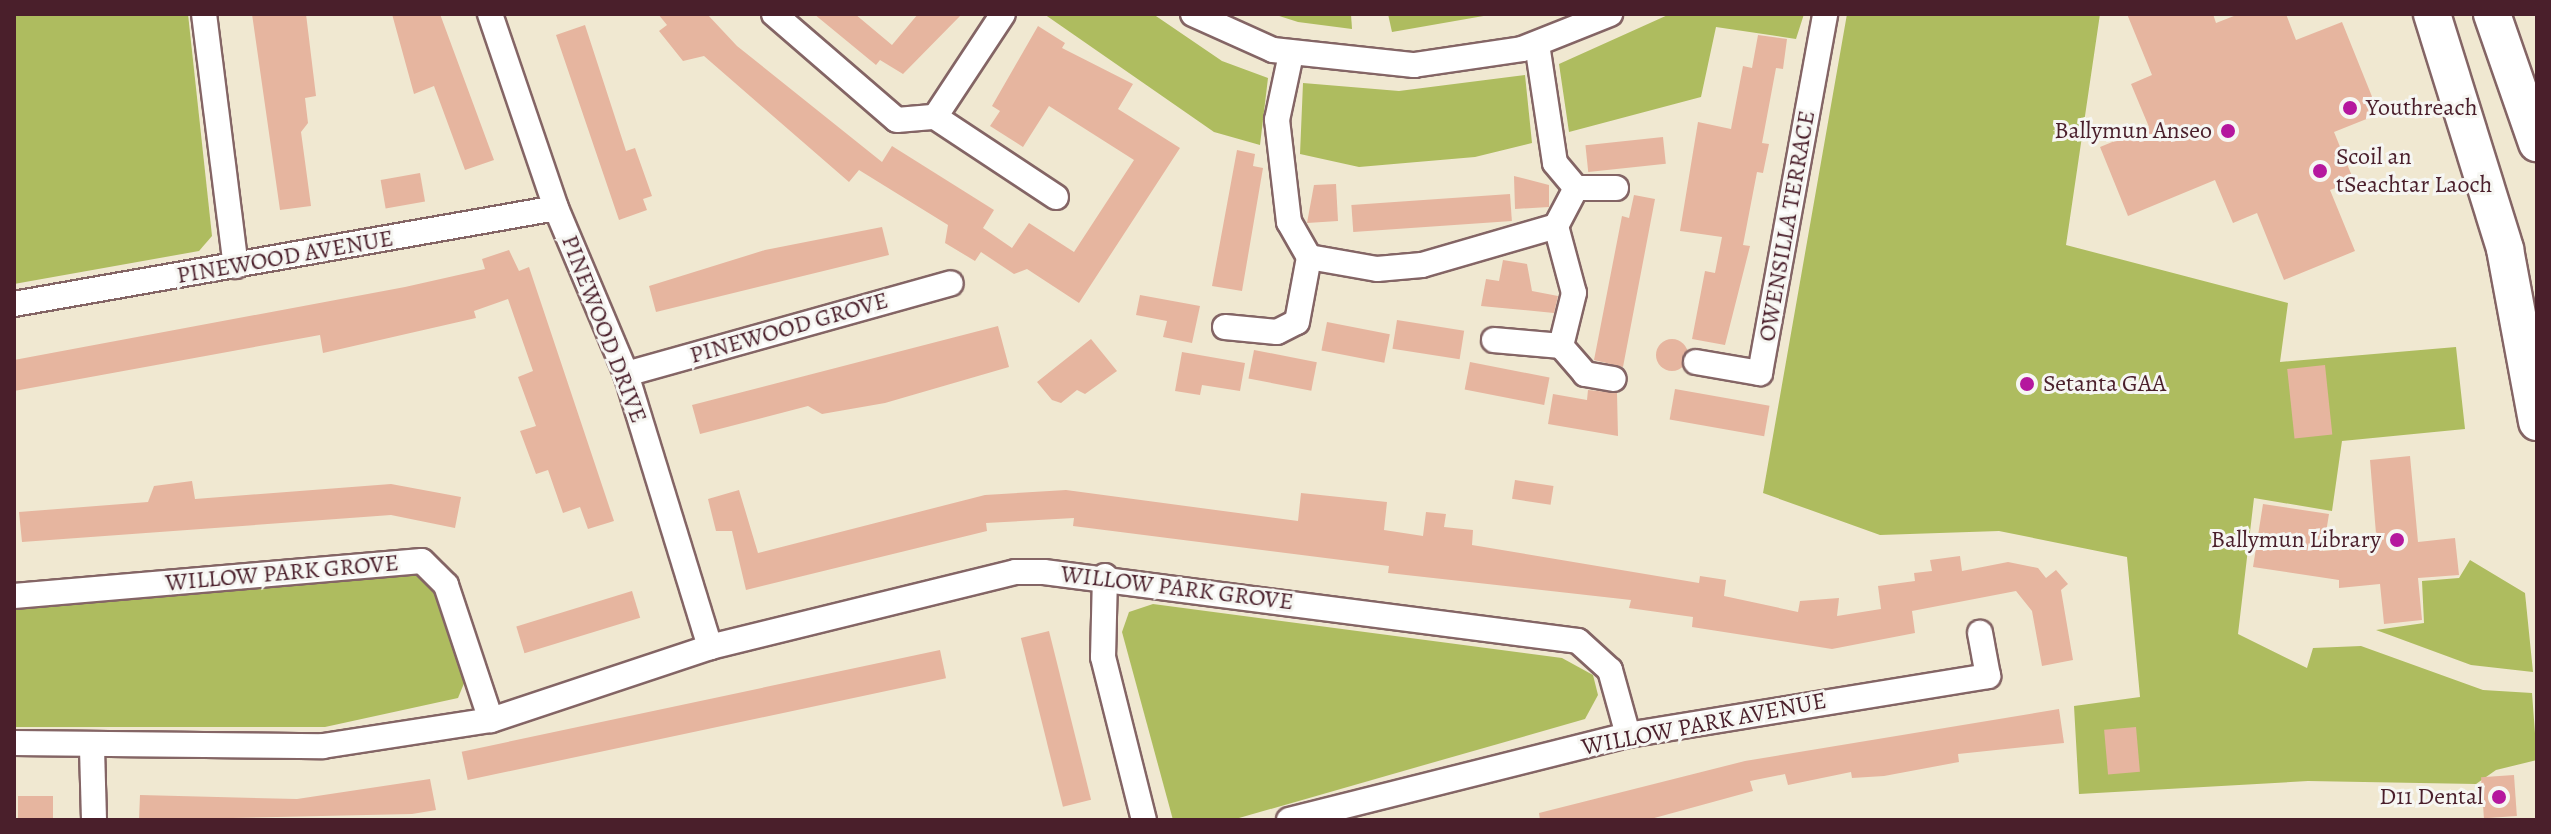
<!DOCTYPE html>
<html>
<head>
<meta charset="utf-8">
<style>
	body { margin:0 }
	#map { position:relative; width:2551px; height:834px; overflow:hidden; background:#f0e8d1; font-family:Alegreya,serif }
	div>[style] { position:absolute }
	.green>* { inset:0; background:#aebc5f }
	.building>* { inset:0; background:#e6b59f; transform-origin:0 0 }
	.round { border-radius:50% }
	.roads { filter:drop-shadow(2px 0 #846565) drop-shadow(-2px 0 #846565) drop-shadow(0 2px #846565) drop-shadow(0 -2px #846565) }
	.minor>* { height:24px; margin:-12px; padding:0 12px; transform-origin:12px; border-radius:12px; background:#fff }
	.secondary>* { height:36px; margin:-18px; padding:0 18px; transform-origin:18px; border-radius:18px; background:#fff }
	.dots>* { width:22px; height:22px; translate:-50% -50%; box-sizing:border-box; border:4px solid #f6f6f2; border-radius:50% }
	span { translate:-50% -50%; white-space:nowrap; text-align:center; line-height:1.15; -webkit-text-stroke:6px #f6f6f2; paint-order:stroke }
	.poi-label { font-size:24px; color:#4a1f2b }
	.left { translate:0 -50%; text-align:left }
	.right { translate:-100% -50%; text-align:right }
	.street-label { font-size:24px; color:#4a1f2b }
	.frame { position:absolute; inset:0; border:16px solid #4a1f2b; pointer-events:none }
</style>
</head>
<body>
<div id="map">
	<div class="green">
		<div style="clip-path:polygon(14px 14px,188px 14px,212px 236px,199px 251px,14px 284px)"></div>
		<div style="clip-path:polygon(1044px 14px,1153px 14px,1222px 61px,1268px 78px,1260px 145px,1214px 132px)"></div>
		<div style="clip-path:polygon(1273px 14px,1351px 14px,1352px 29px,1298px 22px)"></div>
		<div style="clip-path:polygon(1388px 14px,1495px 14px,1392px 32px)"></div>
		<div style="clip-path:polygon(1670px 14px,1804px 14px,1796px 39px,1716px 27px,1701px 97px,1569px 132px,1559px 64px)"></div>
		<div style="clip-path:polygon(1847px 14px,2100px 14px,2066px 245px,2288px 303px,2280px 362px,2456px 347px,2465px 429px,2342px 441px,2332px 511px,2254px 498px,2238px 634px,2307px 668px,2313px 648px,2361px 646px,2483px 690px,2532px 693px,2537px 760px,2496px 770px,2476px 784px,2308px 781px,2079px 794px,2074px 706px,2140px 697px,2127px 557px,1999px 531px,1880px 535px,1763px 493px)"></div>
		<div style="clip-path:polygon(1525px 75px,1532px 143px,1475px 157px,1359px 167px,1300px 154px,1303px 83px,1399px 91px)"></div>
		<div style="clip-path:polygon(2470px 560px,2525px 593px,2533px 672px,2471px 665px,2376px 630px,2424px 623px,2422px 581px,2459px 578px)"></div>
		<div style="clip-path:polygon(416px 571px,442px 591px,467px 676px,458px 698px,325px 727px,14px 727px,14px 607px)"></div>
		<div style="clip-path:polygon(1153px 604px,1562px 658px,1593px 675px,1598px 695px,1585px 719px,1232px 820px,1173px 820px,1122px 632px,1129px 612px)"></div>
	</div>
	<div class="building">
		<div style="clip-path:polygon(252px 14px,306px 14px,316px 96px,305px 98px,308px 123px,301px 132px,311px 206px,280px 210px)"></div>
		<div style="clip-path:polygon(392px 14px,440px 14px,494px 160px,465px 170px,434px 86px,414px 94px)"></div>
		<div style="clip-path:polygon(658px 14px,707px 14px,737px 46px,882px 162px,892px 146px,994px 210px,983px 228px,1012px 248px,1029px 223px,1074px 252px,1134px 160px,1049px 106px,1023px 147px,990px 126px,1000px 111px,992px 106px,1038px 26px,1065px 43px,1062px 48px,1133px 84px,1118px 109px,1180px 148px,1079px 303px,1027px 269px,1014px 274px,981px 252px,975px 261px,945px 243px,948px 225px,859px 170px,849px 182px,704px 56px,683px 61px,659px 31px,667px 25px)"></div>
		<div style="clip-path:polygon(814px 14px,855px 14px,892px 45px,918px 14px,962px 14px,903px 74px,880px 60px,876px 65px)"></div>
		<div style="clip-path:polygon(2127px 14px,2213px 14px,2216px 23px,2239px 14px,2286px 14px,2296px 40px,2342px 22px,2379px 114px,2334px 132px,2354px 181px,2330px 190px,2355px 251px,2284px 280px,2257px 213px,2233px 223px,2215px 180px,2128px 216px,2100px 147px,2149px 127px,2131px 84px,2152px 75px)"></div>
		<div style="clip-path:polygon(585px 25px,626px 151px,635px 148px,652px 196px,643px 199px,647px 210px,619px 220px,556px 35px)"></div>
		<div style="clip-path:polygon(1758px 35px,1787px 39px,1783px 69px,1776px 68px,1762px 143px,1769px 144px,1763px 173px,1757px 172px,1743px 245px,1750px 246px,1725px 345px,1692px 339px,1705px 271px,1715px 273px,1722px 237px,1680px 231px,1698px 122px,1731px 129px,1743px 66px,1752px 68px)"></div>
		<div style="left:1663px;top:137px;width:27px;height:78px;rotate:84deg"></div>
		<div style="clip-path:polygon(1237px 150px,1255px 154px,1253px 166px,1263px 168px,1242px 291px,1212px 286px)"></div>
		<div style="left:420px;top:173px;width:29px;height:40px;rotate:80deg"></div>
		<div style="clip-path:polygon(1514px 176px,1549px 185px,1549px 207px,1515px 209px)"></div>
		<div style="clip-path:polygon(1336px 184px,1338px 221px,1307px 223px,1314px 185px)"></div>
		<div style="left:1510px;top:194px;width:27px;height:159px;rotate:86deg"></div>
		<div style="clip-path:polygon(1634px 195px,1655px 199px,1623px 367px,1594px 360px,1622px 216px,1629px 218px)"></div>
		<div style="clip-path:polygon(882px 227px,889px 255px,656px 312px,649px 286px,765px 250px)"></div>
		<div style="clip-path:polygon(509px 250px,519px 271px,529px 267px,614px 521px,588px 529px,580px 507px,563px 513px,548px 470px,536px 474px,520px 431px,536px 426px,518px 377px,533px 371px,508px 299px,474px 311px,476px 318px,323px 353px,320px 335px,14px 391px,14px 360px,405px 287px,485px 269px,482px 259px)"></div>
		<div style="clip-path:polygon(1503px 260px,1527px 264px,1532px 291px,1558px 296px,1554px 313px,1481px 306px,1486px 279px,1499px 281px)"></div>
		<div style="clip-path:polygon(1140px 295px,1200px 306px,1192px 343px,1163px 337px,1167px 321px,1136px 315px)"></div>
		<div style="left:1397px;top:320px;width:68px;height:29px;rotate:9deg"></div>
		<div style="left:1327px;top:322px;width:64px;height:29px;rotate:11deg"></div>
		<div style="clip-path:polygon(998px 326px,1009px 367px,885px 403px,822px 414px,808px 406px,700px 434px,692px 405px)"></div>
		<div style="clip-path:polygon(1091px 339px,1117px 371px,1085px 394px,1077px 390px,1061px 403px,1052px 400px,1037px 382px)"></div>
		<div class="round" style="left:1656px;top:339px;width:32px;height:32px"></div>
		<div style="left:1254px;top:350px;width:64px;height:29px;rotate:11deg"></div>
		<div style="clip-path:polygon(1182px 352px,1245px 363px,1240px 391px,1202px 385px,1200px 395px,1175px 391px)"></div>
		<div style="left:1470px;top:362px;width:81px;height:28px;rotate:11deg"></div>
		<div style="left:2325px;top:365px;width:70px;height:38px;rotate:84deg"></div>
		<div style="left:1675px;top:389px;width:96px;height:31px;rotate:10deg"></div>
		<div style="clip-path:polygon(1588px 390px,1617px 393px,1618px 436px,1548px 424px,1553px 394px,1587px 400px)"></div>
		<div style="clip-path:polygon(2410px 456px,2418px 542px,2455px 538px,2459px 575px,2418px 578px,2422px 620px,2384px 624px,2380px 584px,2339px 588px,2339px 580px,2253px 567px,2263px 504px,2329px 514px,2323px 551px,2377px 546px,2370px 460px)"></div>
		<div style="left:1515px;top:480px;width:39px;height:19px;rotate:9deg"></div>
		<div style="clip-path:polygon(192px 481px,195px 499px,391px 484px,461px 497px,455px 528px,391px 515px,22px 542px,19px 512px,148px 502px,154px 486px)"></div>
		<div style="clip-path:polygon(739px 490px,758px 553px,985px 495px,1066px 490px,1298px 521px,1301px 493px,1387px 502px,1384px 530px,1423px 536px,1426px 512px,1446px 514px,1444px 527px,1473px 530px,1472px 545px,1699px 583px,1700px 576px,1726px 580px,1724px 596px,1798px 612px,1800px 601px,1839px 598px,1837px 616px,1881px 609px,1878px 586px,1915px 581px,1914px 573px,1932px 571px,1930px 560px,1960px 556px,1962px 571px,2008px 562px,2038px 568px,2046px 578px,2056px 570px,2068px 584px,2061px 590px,2073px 660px,2042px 666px,2032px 611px,2016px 591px,1912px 611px,1915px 633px,1832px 649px,1692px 627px,1693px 617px,1629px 608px,1631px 600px,1388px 573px,1389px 566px,1073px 526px,1074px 518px,986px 523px,987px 531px,746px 590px,732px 531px,716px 531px,708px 499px)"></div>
		<div style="left:632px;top:591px;width:28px;height:121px;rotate:73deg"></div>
		<div style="left:1049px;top:631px;width:174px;height:29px;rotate:76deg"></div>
		<div style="left:940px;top:650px;width:29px;height:489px;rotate:78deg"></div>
		<div style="clip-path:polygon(2059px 709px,2064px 743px,1958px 754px,1959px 762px,1884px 776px,1852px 778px,1851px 772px,1788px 785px,1785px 774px,1750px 781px,1753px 791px,1647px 820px,1540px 820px,1539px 813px,1745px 761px)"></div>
		<div style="left:2136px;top:727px;width:45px;height:32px;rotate:85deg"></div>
		<div style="left:2514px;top:775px;width:41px;height:33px;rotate:86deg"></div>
		<div style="clip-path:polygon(430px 779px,436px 810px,412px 814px,139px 820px,140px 795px,297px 799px)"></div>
		<div style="left:18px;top:796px;width:35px;height:24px"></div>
	</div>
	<div class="roads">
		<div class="minor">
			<div style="left:204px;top:14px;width:254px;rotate:82.8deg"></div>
			<div style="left:490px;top:14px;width:205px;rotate:71.2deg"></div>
			<div style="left:556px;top:208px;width:180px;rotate:67.1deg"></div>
			<div style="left:626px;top:374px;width:286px;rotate:72.9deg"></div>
			<div style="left:774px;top:14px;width:162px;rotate:40.8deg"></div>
			<div style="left:897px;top:120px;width:38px;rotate:-5deg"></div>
			<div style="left:1193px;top:14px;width:88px;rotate:24.2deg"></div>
			<div style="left:1273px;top:50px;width:142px;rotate:6.1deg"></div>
			<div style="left:1414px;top:65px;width:109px;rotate:-8.4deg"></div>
			<div style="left:1522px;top:49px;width:95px;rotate:-21.7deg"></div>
			<div style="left:1537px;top:44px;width:120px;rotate:81.4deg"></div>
			<div style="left:1555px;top:163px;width:33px;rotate:50deg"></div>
			<div style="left:1576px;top:188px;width:40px"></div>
			<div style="left:935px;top:117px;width:145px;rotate:33.5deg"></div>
			<div style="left:935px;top:117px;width:123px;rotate:-56.6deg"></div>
			<div style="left:1576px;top:188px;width:43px;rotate:117.8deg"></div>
			<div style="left:1556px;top:226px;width:69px;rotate:75deg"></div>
			<div style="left:1574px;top:293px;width:55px;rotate:103.8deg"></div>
			<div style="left:1561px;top:346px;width:37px;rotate:49deg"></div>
			<div style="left:1585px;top:374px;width:29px;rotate:10deg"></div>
			<div style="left:1309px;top:257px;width:69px;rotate:10deg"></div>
			<div style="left:1377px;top:269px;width:45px;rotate:-5.1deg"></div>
			<div style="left:1422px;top:265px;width:140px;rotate:-16.2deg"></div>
			<div style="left:14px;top:304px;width:550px;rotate:-10.04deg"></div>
			<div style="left:1225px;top:327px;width:52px;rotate:5.5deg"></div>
			<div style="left:1277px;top:332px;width:22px;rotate:-27deg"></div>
			<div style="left:1297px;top:322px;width:66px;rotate:-79.5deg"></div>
			<div style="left:1309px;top:257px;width:40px;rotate:-119.7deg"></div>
			<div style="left:1289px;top:222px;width:103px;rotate:-96.7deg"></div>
			<div style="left:1277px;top:120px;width:67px;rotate:-78deg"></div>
			<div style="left:1494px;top:340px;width:67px;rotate:5.1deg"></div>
			<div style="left:1696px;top:362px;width:65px;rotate:9.8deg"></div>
			<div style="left:1760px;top:373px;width:365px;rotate:-79.7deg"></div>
			<div style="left:626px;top:374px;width:337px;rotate:-15.6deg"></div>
			<div style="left:1105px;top:576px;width:81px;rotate:91.4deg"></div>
			<div style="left:1103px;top:657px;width:168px;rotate:75.9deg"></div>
			<div style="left:14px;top:596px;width:409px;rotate:-4.9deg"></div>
			<div style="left:422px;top:561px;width:34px;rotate:45deg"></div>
			<div style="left:446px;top:585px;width:142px;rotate:71.6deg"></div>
			<div style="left:14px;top:743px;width:309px;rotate:0.6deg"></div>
			<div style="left:323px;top:746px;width:170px;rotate:-8.8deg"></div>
			<div style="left:491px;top:720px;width:231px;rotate:-18.4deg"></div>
			<div style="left:710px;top:647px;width:314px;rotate:-13.8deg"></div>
			<div style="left:1015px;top:572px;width:29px"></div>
			<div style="left:1044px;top:572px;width:538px;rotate:7.36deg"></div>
			<div style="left:1578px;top:641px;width:43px;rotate:42.2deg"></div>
			<div style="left:1610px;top:670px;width:67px;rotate:74.5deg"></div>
			<div style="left:92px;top:748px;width:72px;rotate:88.4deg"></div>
			<div style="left:1289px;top:820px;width:349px;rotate:-14.1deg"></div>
			<div style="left:1628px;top:735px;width:365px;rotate:-9.3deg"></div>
			<div style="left:1988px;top:676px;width:44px;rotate:-100.5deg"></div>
		</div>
		<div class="secondary">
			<div style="left:2432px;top:14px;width:246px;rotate:72.7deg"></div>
			<div style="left:2505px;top:249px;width:176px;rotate:79.5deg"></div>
			<div style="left:2492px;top:14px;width:137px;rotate:70.8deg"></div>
		</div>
	</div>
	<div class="dots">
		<div style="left:2350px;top:108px;background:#b5179e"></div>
		<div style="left:2228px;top:131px;background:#b5179e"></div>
		<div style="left:2320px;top:171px;background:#b5179e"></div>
		<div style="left:2027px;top:384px;background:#b5179e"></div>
		<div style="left:2397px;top:540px;background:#b5179e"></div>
		<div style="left:2499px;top:797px;background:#b5179e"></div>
	</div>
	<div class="poi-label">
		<span class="left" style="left:2366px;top:108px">Youthreach</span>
		<span class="right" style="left:2212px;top:131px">Ballymun Anseo</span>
		<span class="left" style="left:2336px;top:171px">Scoil an<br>tSeachtar Laoch</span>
		<span class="left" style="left:2043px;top:384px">Setanta GAA</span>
		<span class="right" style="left:2381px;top:540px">Ballymun Library</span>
		<span class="right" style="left:2483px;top:797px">D11 Dental</span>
	</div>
	<div class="street-label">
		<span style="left:1787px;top:226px;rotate:-80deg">OWENSILLA TERRACE</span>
		<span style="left:285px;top:257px;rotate:-10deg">PINEWOOD AVENUE</span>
		<span style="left:789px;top:328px;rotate:-16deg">PINEWOOD GROVE</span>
		<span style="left:604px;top:329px;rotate:69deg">PINEWOOD DRIVE</span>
		<span style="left:282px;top:573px;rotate:-5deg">WILLOW PARK GROVE</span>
		<span style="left:1177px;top:588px;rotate:7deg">WILLOW PARK GROVE</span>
		<span style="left:1704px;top:724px;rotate:-11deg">WILLOW PARK AVENUE</span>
	</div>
	<div class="frame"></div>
</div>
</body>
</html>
